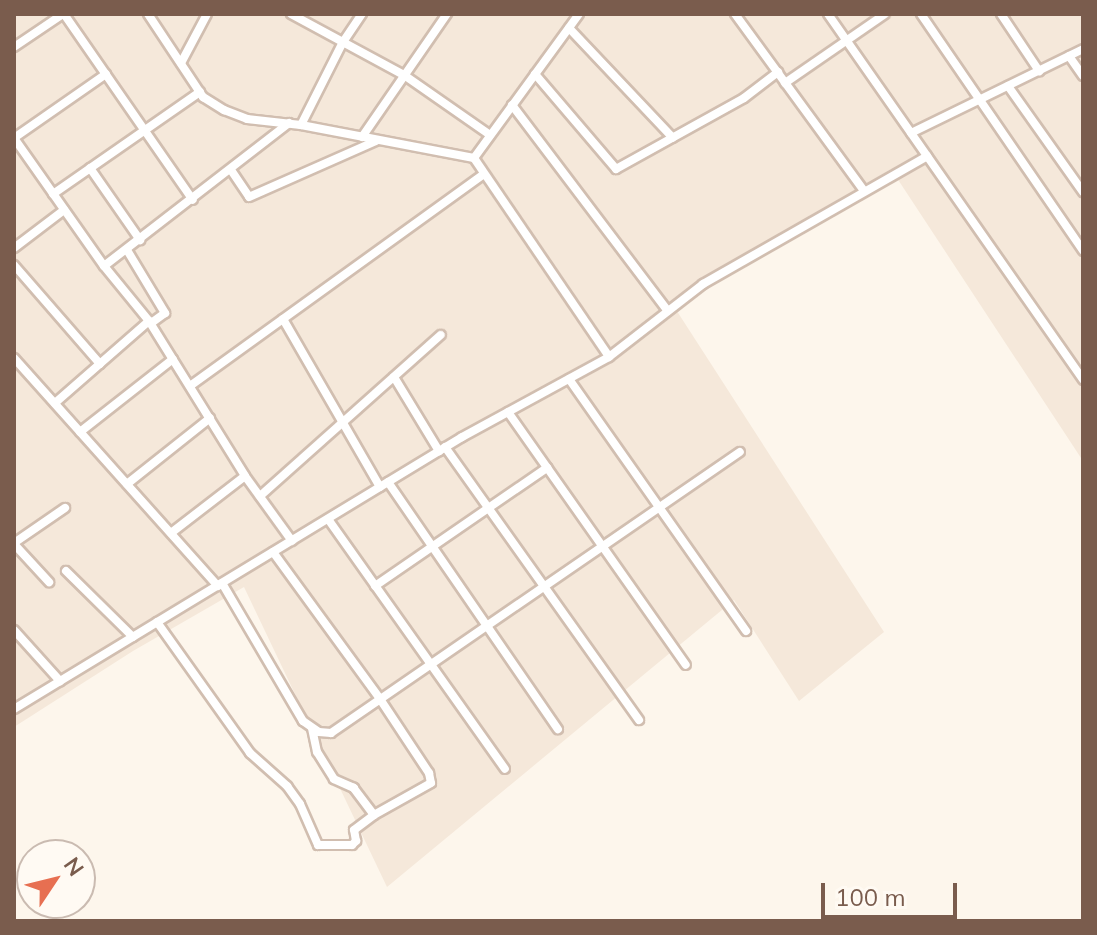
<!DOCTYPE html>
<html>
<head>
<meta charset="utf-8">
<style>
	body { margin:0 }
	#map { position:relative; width:1097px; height:935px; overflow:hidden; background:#fdf6ec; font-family:Mulish,sans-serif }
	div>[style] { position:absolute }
	.residential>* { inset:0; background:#f5e8da }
	.roads { filter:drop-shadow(2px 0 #d1beb0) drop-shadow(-2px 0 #d1beb0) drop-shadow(0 2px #d1beb0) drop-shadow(0 -2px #d1beb0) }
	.minor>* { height:8px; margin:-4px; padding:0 4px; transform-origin:4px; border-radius:4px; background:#fff }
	span { translate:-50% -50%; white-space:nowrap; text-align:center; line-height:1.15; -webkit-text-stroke:7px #fffaf3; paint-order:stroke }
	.frame { position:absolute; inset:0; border:16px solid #7a5c4d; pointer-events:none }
	.north { position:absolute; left:16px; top:839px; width:80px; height:80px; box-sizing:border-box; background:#fffaf3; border:2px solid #cabbb1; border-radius:50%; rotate:55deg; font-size:22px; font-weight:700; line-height:32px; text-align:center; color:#7a5c4d }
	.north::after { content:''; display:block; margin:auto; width:28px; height:36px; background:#e76f51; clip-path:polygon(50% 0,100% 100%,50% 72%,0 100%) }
	.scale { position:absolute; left:821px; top:883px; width:136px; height:36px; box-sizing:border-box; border:4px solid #7a5c4d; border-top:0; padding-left:10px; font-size:24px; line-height:28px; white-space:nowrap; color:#7a5c4d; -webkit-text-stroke:6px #fffaf3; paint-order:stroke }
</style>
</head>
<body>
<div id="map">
	<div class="residential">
		<div style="clip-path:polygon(14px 14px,1083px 14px,1083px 461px,891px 169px,673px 305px,884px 632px,799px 701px,734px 600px,387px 887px,244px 587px,133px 651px,14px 727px)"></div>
	</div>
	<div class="roads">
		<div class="minor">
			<div style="left:64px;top:14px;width:226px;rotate:55.3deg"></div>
			<div style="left:148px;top:14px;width:100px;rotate:56.5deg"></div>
			<div style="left:203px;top:97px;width:25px;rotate:32deg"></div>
			<div style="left:224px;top:110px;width:25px;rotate:21deg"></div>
			<div style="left:247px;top:119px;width:54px;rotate:6.3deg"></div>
			<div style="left:301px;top:125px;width:176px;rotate:10.8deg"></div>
			<div style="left:474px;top:158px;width:240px;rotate:55.8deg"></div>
			<div style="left:291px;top:14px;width:128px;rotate:28.4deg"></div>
			<div style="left:404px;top:75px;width:105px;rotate:34.9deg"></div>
			<div style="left:735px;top:14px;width:219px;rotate:53.9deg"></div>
			<div style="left:828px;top:14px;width:446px;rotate:55.1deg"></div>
			<div style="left:921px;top:14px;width:287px;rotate:55.6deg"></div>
			<div style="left:1001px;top:14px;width:69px;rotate:56.3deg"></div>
			<div style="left:569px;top:28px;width:151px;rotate:46.6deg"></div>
			<div style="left:14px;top:47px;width:59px;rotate:-34deg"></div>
			<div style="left:1069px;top:56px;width:24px;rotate:55deg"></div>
			<div style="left:181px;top:63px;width:55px;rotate:-62deg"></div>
			<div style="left:535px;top:74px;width:125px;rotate:49.5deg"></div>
			<div style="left:616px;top:169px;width:146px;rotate:-29deg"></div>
			<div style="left:744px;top:98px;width:43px;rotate:-37.4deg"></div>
			<div style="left:785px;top:83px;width:121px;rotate:-34.6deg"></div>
			<div style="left:1008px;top:86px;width:130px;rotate:54.7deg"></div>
			<div style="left:512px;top:105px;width:258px;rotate:52.9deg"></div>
			<div style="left:301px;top:125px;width:93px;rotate:-63.2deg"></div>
			<div style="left:343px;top:42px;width:34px;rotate:-56deg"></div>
			<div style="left:911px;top:133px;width:191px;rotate:-26deg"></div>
			<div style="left:362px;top:137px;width:150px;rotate:-55.4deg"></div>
			<div style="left:14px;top:138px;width:156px;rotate:54.9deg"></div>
			<div style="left:104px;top:266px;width:71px;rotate:50.7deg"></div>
			<div style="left:149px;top:321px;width:182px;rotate:58.2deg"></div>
			<div style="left:245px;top:476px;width:80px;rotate:54.1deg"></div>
			<div style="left:14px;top:138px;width:112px;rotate:-34.8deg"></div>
			<div style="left:474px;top:158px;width:178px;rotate:-53.9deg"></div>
			<div style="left:90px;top:168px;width:88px;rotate:55.2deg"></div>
			<div style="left:231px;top:170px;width:32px;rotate:56deg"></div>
			<div style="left:249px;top:197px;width:139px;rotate:-23.8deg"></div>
			<div style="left:53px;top:194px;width:179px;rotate:-34.8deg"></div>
			<div style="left:14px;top:248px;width:63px;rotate:-37.2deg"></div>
			<div style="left:127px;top:250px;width:74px;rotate:58.9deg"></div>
			<div style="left:165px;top:313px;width:17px;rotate:144deg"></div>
			<div style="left:14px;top:265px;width:131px;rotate:49deg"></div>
			<div style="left:104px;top:266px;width:234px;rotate:-37.7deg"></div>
			<div style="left:283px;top:319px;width:194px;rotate:60deg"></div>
			<div style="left:14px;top:358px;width:306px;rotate:48.2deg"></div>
			<div style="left:394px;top:377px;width:87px;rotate:58.7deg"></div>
			<div style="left:569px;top:379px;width:308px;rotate:54.9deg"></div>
			<div style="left:190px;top:386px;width:362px;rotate:-35.8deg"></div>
			<div style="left:55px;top:403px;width:125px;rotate:-41.1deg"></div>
			<div style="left:508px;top:412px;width:309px;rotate:54.9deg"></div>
			<div style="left:80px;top:432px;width:118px;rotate:-38.1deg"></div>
			<div style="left:445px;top:447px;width:335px;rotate:54.6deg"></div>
			<div style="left:388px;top:482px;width:300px;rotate:55.5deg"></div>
			<div style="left:127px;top:484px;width:106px;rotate:-38.5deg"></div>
			<div style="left:260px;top:496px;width:242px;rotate:-41.7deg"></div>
			<div style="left:328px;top:519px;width:306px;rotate:54.7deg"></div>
			<div style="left:171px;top:533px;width:93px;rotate:-37.6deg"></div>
			<div style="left:14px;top:543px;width:62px;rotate:-34.5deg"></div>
			<div style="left:14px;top:544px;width:52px;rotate:47.4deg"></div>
			<div style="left:273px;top:552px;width:182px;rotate:53.9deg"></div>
			<div style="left:380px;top:699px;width:89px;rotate:56.5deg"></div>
			<div style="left:429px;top:773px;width:10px;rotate:79deg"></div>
			<div style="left:431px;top:783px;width:65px;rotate:150.7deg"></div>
			<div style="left:374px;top:815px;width:34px;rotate:-127deg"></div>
			<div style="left:354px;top:788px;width:22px;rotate:-156deg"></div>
			<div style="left:334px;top:779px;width:32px;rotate:-122deg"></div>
			<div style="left:317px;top:752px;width:24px;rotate:-102deg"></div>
			<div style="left:66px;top:571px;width:94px;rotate:44.6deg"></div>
			<div style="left:222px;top:583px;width:160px;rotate:59.6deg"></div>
			<div style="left:303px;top:721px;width:19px;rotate:35deg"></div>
			<div style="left:319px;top:732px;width:12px;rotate:5deg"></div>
			<div style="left:331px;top:733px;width:496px;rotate:-34.5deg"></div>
			<div style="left:375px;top:586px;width:209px;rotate:-34.5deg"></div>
			<div style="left:157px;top:622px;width:161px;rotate:54.6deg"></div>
			<div style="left:250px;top:753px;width:50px;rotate:41.7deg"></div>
			<div style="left:287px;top:786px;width:22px;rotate:54deg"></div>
			<div style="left:300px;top:804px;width:45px;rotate:66.3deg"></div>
			<div style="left:318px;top:845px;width:34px"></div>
			<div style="left:352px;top:845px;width:6px;rotate:-45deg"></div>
			<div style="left:356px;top:841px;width:11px;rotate:-100deg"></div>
			<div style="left:354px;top:830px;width:25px;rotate:-37deg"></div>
			<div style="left:14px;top:630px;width:69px;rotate:48deg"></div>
			<div style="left:14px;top:709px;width:524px;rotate:-31.26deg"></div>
			<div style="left:462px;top:437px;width:167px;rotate:-28.6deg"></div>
			<div style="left:609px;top:357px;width:119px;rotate:-37.8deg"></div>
			<div style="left:703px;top:284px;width:258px;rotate:-29.7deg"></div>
		</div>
	</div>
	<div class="frame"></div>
	<div class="north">N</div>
	<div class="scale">100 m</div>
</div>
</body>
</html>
